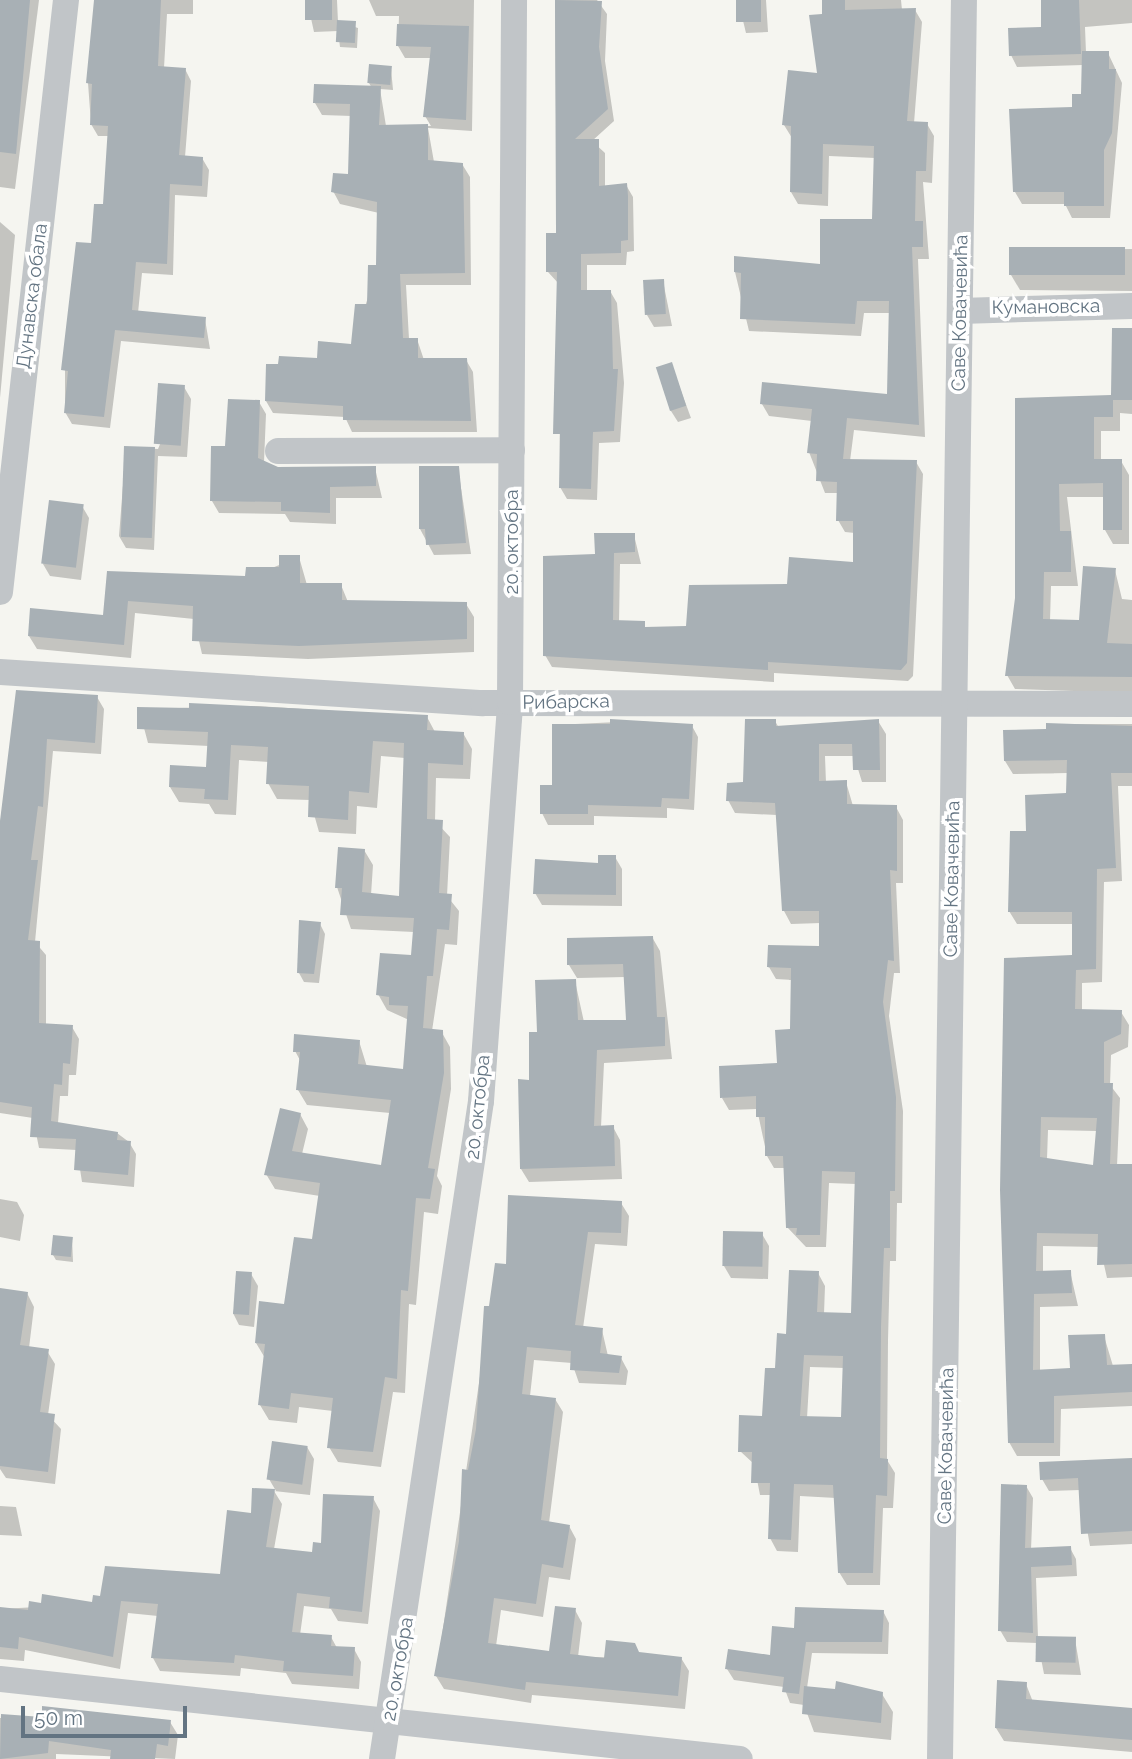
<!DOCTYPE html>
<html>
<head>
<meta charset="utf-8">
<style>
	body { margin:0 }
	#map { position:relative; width:1132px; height:1759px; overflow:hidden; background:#f5f5f0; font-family:Raleway,sans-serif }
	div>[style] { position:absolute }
	.shadow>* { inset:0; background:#0003 }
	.building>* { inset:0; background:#a8b0b5; transform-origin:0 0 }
	.street>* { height:26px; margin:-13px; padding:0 13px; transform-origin:13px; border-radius:13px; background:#c1c5c8 }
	span { translate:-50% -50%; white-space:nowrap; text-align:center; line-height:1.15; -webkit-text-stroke:7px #fff; paint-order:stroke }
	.street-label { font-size:19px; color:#637482 }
	.scale { position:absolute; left:21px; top:1706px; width:166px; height:32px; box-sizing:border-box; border:4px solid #637482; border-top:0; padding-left:9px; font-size:21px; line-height:24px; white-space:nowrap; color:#637482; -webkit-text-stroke:5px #fff; paint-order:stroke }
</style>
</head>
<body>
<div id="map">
	<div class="shadow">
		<div style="clip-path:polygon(0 0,39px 0,15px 189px,0 187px)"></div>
		<div style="clip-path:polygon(97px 0,193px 0,193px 14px,167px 14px,164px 68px,185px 69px,191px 81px,185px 157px,202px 158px,209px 170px,207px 197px,175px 195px,173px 275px,142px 273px,138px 313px,205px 319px,210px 349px,121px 341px,110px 428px,72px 424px,65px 412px,65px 345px,105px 206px,109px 136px,98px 136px,91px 124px,88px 83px)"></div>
		<div style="clip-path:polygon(307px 0,337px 0,338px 22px,358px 28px,357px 48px,340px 47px,338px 31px,314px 32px)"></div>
		<div style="clip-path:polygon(369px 0,474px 0,472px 131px,428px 128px,434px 162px,462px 164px,470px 177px,471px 285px,406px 285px,409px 339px,417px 339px,424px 360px,466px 360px,473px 372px,477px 432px,352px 432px,345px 417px,273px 413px,266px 401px,318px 360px,352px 346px,378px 267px,379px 213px,340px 204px,333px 191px,350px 176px,352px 116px,322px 115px,315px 103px,372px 88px,369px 83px,391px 68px,393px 90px,380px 89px,386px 126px,431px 126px,425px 116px,431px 58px,405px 58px,398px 46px,399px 16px,376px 16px)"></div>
		<div style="clip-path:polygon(555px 0,597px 0,607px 14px,605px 61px,614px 121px,592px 141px,605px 153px,605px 187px,626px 185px,633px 197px,634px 251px,627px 252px,626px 265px,587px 265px,587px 292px,610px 291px,617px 303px,624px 383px,620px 442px,599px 443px,597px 500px,567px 499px,560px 487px,559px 284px,548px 272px,557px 235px)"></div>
		<div style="clip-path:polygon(738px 0,766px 0,768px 32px,746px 33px)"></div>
		<div style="clip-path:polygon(824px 0,901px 0,902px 10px,915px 10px,922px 22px,914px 123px,927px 124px,934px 136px,932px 183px,923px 182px,929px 259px,918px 259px,925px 437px,854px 430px,850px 461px,916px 462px,923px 474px,913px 676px,908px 681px,774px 673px,774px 682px,552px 667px,545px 655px,597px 556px,634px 535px,641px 564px,620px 564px,619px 622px,647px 629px,688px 628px,854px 564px,855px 533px,845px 532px,838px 520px,839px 493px,825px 493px,809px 452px,812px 421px,769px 416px,762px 404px,888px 396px,891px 313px,864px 313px,861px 336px,749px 331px,735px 272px,822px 266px,874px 221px,875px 158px,829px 156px,828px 206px,798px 204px,791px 192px,792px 138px,784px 125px,819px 75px)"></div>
		<div style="clip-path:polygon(1043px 0,1132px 0,1132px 23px,1085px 27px,1086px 53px,1108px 53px,1122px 83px,1110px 218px,1072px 218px,1065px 204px,1022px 204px,1015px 192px,1083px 96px,1083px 65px,1017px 67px,1011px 55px,1043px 29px)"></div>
		<div style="clip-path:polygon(0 222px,15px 235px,0 398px)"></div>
		<div style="clip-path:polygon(1132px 249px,1132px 291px,1020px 290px,1011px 275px,1011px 250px)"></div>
		<div style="clip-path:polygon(663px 281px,672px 326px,654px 327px,647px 315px)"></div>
		<div style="clip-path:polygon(1132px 330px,1132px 414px,1120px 413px,1120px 431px,1101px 431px,1101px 461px,1121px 461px,1129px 475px,1129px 544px,1113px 544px,1105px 530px,1105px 497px,1067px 497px,1078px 586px,1051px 586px,1050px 621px,1081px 621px,1115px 570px,1122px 599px,1132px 600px,1132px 693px,1015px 689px,1007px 675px,1017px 598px,1016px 399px,1113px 397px)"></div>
		<div style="clip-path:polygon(671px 364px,691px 418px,678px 422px,671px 411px)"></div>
		<div style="clip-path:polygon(184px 387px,191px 399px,187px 457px,158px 456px,154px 550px,126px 548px,119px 536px,126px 447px,158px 449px)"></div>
		<div style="clip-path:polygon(259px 402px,266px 414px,264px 462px,278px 468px,375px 468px,382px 498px,336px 498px,336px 524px,290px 522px,285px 514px,219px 513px,212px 501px,226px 448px)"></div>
		<div style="clip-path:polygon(458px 468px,471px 554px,434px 555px,420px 529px)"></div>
		<div style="clip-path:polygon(82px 506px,89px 518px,81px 580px,50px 576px,43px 564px)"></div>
		<div style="clip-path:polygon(299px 557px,307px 585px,341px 585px,348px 602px,466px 604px,474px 617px,474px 652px,308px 659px,202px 654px,194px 619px,135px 613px,131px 658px,37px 649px,29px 636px,105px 616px,109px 572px,247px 578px)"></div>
		<div style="clip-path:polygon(18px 691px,97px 697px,104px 709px,101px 754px,53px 751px,35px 942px,46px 955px,46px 1025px,72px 1027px,79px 1039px,76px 1075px,69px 1075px,68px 1096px,60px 1096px,58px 1123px,117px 1133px,129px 1142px,136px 1154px,134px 1187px,82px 1182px,77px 1150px,39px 1148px,33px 1118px,0 1113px,0 825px)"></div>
		<div style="clip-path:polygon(257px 706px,427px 717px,435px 732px,463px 733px,472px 749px,470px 779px,436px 778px,435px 821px,450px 837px,447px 896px,459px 911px,457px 945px,445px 944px,432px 1031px,441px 1031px,450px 1047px,451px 1089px,437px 1176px,442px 1186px,438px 1214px,424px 1212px,416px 1305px,409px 1304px,405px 1393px,393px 1392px,381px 1467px,338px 1462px,329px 1447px,333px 1411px,299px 1407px,297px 1423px,269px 1420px,260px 1405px,265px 1358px,256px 1343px,286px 1305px,313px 1241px,320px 1196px,275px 1189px,266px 1174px,300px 1114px,308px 1129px,302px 1154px,382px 1167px,390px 1113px,307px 1105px,298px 1090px,301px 1062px,295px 1051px,359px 1041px,367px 1067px,405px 1071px,409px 1020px,387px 1010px,378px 994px,413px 957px,414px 932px,351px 929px,337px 887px,364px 850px,373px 865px,371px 895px,401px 898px,405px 758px,381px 756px,377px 808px,357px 806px,356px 834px,319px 832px,310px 800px,277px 799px,268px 783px,269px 762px,239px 760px,236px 815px,215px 814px,209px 804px,179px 802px,170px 787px,207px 769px,209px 746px,148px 743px,139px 709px)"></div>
		<div style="clip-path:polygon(639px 721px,692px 726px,698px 737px,694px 810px,667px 808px,667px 818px,594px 816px,594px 825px,548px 825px,542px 813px,554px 787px,554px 725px)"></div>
		<div style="clip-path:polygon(evenodd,775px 721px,779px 728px,878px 721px,886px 734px,886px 782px,862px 782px,854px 756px,825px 756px,826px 783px,846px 782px,853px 806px,896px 807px,903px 820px,903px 883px,896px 883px,900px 973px,894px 973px,889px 1016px,903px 1111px,902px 1203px,897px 1203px,896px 1261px,890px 1261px,888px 1341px,887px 1460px,895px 1473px,893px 1508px,883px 1508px,880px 1585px,847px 1585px,839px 1572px,836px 1498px,800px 1496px,798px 1552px,777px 1551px,770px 1538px,772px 1495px,760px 1495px,754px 1464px,740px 1451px,763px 1417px,788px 1336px,818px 1273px,825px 1286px,824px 1314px,852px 1315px,856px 1184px,829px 1183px,826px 1247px,806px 1247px,787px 1227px,785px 1168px,774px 1168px,767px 1156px,757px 1109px,729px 1110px,722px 1098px,778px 1065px,792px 1031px,793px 980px,776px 979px,769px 967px,821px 948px,821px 923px,791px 924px,784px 911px,777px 815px,735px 813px,728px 800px,744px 783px,775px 721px,810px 1367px,845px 1368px,842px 1419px,807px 1418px,810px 1367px)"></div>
		<div style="clip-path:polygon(evenodd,1047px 724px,1132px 724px,1132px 786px,1118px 786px,1122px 881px,1104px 882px,1102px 982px,1082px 983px,1082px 1011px,1121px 1012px,1129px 1025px,1128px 1047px,1111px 1055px,1110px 1085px,1120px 1098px,1117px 1166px,1132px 1166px,1132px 1277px,1107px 1278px,1100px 1247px,1043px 1246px,1043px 1272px,1070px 1271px,1078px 1306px,1040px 1307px,1040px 1372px,1072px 1370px,1104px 1336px,1113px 1366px,1132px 1366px,1132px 1406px,1061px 1409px,1060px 1456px,1017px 1456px,1009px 1442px,1006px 960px,1073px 956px,1074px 924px,1017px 924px,1009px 911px,1028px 833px,1068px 795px,1068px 773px,1013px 774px,1005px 761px,1047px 731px,1047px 724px,1048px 1130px,1097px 1131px,1094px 1167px,1047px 1159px,1048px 1130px)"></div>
		<div style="clip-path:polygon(615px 857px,622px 869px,622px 906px,542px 905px,535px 893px)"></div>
		<div style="clip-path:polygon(320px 924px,325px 934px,319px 983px,304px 982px,299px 973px)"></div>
		<div style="clip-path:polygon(652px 937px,660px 951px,672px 1059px,604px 1063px,601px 1127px,613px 1127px,620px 1140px,622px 1179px,529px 1182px,521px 1169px,539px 1034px,575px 981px,584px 1022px,628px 1021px,626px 977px,577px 978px,569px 965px)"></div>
		<div style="clip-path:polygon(0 1199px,17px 1202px,24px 1215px,20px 1241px,0 1237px)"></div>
		<div style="clip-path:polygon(621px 1203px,629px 1216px,627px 1246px,595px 1244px,583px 1328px,602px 1330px,608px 1356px,621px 1358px,628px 1371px,626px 1385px,579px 1383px,572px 1363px,534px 1360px,530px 1396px,555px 1399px,563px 1412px,549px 1523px,569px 1526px,576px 1539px,570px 1580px,549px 1577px,543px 1617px,501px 1610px,496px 1646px,551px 1653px,575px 1610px,582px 1623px,578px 1657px,681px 1658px,689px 1671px,685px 1709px,532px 1695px,531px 1703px,444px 1689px,436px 1676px,490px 1308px,507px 1266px)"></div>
		<div style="clip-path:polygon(762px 1234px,769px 1246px,768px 1279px,731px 1278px,724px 1266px)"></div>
		<div style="clip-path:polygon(72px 1238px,73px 1262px,56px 1260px,53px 1255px)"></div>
		<div style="clip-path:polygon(251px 1274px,258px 1286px,254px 1327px,239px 1325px,233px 1313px)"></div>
		<div style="clip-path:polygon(0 1289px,27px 1293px,34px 1307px,29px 1348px,47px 1351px,55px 1364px,48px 1415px,61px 1429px,55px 1484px,6px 1478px,0 1469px)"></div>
		<div style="clip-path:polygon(307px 1447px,314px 1459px,310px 1495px,274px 1491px,282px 1504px,274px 1549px,313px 1554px,373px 1498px,380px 1511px,368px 1624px,338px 1621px,331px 1609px,304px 1606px,300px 1635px,331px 1637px,337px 1648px,354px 1649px,361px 1662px,359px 1689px,292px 1684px,286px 1673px,241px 1668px,240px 1676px,160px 1671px,153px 1658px,158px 1616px,128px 1613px,120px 1669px,25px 1650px,24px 1661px,0 1659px,0 1609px,93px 1604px,222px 1575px,252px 1515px,254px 1490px,276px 1491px,269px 1479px)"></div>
		<div style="clip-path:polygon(1132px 1460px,1132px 1544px,1090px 1546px,1080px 1490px,1049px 1491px,1042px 1479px)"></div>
		<div style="clip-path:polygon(1026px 1486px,1033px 1498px,1031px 1550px,1070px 1548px,1076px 1559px,1077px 1576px,1036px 1578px,1038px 1638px,1075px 1639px,1081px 1675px,1044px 1674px,1038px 1643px,1007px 1642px,1000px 1630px)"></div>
		<div style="clip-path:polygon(0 1506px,16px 1507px,22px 1536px,0 1535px)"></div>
		<div style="clip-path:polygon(883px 1611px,889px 1623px,888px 1654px,812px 1653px,807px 1688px,882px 1694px,893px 1712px,891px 1740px,814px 1732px,804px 1705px,790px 1703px,784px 1687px,734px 1680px,727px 1669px,771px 1657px,796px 1630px)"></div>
		<div style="clip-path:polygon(1026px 1684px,1033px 1702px,1132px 1710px,1132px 1752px,1004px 1741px,996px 1728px)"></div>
		<div style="clip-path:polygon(0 1718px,170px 1722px,178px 1735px,175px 1759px,56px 1754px,56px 1759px,0 1759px)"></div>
	</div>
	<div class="building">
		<div style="clip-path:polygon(0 0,30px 0,16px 154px,0 152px)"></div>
		<div style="clip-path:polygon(94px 0,161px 0,158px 66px,186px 68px,179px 155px,203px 157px,202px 186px,170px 184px,167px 264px,136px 262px,132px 310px,206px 317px,204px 338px,115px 330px,104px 417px,64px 413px,68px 371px,61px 370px,76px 242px,91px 243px,94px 204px,103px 204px,108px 126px,90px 125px,92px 84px,86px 83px)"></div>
		<div style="left:305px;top:0;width:27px;height:20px"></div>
		<div style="clip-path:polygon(555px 0,602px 1px,599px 47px,608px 109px,575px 139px,599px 139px,599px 186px,627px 183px,628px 196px,628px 240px,621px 241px,621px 253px,581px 254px,581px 290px,611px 290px,613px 369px,618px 369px,614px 431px,593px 432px,591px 489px,559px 488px,560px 434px,553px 434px,557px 272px,546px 272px,546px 233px,556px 233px)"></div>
		<div style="left:736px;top:0;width:25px;height:22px"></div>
		<div style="clip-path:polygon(822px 0,845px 0,845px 10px,916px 8px,907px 121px,928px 122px,926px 171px,916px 171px,915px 221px,923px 221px,923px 247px,912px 247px,919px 425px,847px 418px,843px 459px,917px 460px,907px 663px,901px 670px,768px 662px,768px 670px,543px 656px,543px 556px,595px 554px,594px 533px,635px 533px,635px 552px,614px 553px,613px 620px,645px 621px,645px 627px,686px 626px,689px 585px,787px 584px,789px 557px,853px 562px,853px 521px,836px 521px,837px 482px,816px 481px,817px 454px,807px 453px,812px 409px,760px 404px,762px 382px,887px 394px,889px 301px,857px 301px,855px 324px,740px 319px,741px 273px,734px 272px,734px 256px,820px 264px,820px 219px,872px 219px,874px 146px,823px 144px,822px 194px,790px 192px,791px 126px,782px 125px,788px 70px,817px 73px,809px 15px,822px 14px)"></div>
		<div style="clip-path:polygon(1041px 0,1079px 0,1081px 54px,1009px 56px,1008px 28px,1041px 27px)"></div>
		<div style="left:337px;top:20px;width:19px;height:22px;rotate:3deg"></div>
		<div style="clip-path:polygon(397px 24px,469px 26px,466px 120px,423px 117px,431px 47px,396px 46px)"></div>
		<div style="clip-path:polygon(1082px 51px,1109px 51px,1109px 69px,1116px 69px,1112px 133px,1104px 150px,1104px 206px,1064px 206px,1064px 192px,1013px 192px,1009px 109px,1072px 107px,1072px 94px,1081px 94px)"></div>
		<div style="left:369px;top:64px;width:23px;height:19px;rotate:5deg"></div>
		<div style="clip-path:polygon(314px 84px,381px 86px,379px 125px,428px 124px,428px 160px,463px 163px,465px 273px,400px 274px,403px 338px,418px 338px,418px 358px,467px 358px,471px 421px,343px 420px,343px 406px,265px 401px,266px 364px,278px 364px,279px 356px,317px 358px,318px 341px,351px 344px,355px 304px,367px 304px,368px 265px,376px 265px,377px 202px,331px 192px,333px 173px,348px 174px,350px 104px,313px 103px)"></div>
		<div style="left:1125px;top:247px;width:28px;height:116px;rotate:90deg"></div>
		<div style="left:664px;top:279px;width:35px;height:21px;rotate:87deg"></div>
		<div style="clip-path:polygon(1112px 328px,1132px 328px,1132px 400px,1113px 400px,1113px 417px,1094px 417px,1094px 459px,1122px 459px,1122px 530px,1103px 530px,1103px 483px,1059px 484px,1060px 531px,1071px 531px,1071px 572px,1044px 572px,1043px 619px,1079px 620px,1083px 566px,1116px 568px,1107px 643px,1132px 644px,1132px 677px,1005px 676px,1015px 598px,1015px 398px,1111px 395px)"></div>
		<div style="left:672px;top:362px;width:46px;height:17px;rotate:72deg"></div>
		<div style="left:158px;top:383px;width:27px;height:61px;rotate:4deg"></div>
		<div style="clip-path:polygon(228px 399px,260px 400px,258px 458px,278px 467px,376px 466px,376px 486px,330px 487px,330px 513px,281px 511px,281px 502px,210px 501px,211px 446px,225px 446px)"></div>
		<div style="left:124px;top:446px;width:31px;height:91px;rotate:2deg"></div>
		<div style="clip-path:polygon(419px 466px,459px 466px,466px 543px,426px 545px,425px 529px,419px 529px)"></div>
		<div style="left:49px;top:500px;width:35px;height:64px;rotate:7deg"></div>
		<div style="clip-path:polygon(279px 555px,300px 555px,300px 583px,342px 583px,342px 600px,467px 602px,467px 639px,299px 646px,192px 641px,193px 606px,128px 601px,124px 645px,28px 636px,30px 608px,103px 615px,107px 571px,245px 576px,246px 567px,279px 567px)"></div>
		<div style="clip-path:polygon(16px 690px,98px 695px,95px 743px,47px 739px,43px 807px,38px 806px,31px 860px,38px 860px,28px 940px,40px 941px,39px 1023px,73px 1025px,70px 1064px,63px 1063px,62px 1085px,54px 1084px,51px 1121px,118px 1132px,117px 1140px,131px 1141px,128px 1175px,74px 1170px,76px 1139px,30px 1137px,32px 1107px,0 1102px,0 821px)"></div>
		<div style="clip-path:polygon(189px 703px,428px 715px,427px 730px,464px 732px,463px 765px,428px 763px,427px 819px,443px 820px,439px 893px,452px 894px,449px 930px,437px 929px,433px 976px,427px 976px,423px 1028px,443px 1030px,444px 1073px,428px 1168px,435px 1169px,430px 1199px,416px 1198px,408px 1291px,401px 1290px,397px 1379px,385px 1377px,373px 1452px,327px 1448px,333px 1398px,291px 1393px,289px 1409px,258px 1405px,265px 1344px,255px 1343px,259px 1301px,284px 1304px,294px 1237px,312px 1239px,320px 1183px,264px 1175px,280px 1108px,301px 1113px,292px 1151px,381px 1165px,391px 1100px,296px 1090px,300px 1052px,293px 1052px,294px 1034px,360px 1040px,358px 1064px,403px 1069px,408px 1006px,389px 1005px,389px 997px,376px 995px,380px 953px,411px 955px,414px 918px,340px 915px,342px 888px,335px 888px,338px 847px,365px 849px,362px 892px,399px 896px,404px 743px,373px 741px,369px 793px,349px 791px,348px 820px,308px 817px,309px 786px,266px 784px,268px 747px,231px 745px,228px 800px,204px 799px,205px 789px,169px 787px,170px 765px,206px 767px,208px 732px,137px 729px,137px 707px,189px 708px)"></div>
		<div style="clip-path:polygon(610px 719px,693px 724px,689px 799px,662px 798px,661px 807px,588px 805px,588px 814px,540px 814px,540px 785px,552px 785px,552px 724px,610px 724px)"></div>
		<div style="clip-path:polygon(evenodd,745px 719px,776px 719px,776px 726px,879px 719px,880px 770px,853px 770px,852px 744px,819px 744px,819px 781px,847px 780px,847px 804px,897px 805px,897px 871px,890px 870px,894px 961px,888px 960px,883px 1002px,896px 1097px,895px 1191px,890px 1191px,890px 1248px,884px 1248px,881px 1327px,880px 1458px,888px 1459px,887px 1496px,876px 1495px,873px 1573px,838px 1573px,833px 1485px,794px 1484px,791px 1540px,768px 1539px,770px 1483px,751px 1483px,752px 1452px,738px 1452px,739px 1415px,762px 1416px,765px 1368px,775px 1368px,777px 1333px,786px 1334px,789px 1270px,819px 1271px,817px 1312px,851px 1313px,855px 1172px,822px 1171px,820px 1235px,796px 1235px,797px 1228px,786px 1228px,783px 1156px,765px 1156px,765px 1117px,756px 1117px,756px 1096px,720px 1098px,719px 1066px,777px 1063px,775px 1030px,790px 1029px,791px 968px,767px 967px,768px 945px,819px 946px,819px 911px,782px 911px,775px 803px,726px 801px,727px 783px,743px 782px,745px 719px,804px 1355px,843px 1356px,841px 1417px,800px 1416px,804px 1355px)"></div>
		<div style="clip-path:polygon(evenodd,1046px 723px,1132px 726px,1132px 773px,1111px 773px,1116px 868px,1097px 869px,1096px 969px,1076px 970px,1075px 1009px,1122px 1010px,1121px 1034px,1104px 1042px,1104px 1083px,1113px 1083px,1110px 1164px,1132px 1164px,1132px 1264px,1097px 1265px,1098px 1234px,1037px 1233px,1036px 1271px,1071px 1270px,1072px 1293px,1034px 1294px,1033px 1370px,1070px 1368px,1068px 1335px,1105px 1334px,1107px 1365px,1132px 1364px,1132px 1392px,1054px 1396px,1054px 1443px,1008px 1443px,1000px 1190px,1004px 958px,1072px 955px,1072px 912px,1008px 912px,1010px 831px,1026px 831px,1025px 795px,1066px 793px,1067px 760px,1004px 761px,1003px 730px,1046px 729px,1046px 723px,1041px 1117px,1097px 1118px,1093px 1165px,1040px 1157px,1041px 1117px)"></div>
		<div style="clip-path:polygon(598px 855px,616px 855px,616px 895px,533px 894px,535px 859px,598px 863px)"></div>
		<div style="clip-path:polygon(299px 920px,321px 922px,314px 974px,297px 973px)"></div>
		<div style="clip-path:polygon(653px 936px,657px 1017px,665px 1017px,665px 1046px,597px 1050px,594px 1126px,614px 1125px,615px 1166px,520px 1169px,518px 1079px,529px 1080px,529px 1032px,537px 1032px,535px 980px,576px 979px,578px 1020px,626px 1020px,623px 964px,567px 965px,567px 938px)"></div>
		<div style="clip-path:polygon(508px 1195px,622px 1201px,621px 1233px,588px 1232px,575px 1325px,603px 1328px,600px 1353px,622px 1356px,619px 1373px,570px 1370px,571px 1351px,527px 1347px,522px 1394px,556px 1398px,541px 1520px,570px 1525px,563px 1568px,542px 1564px,536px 1604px,494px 1598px,488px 1643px,549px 1651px,555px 1606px,576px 1608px,570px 1654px,604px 1658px,606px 1640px,635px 1643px,639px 1652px,682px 1657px,678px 1696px,526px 1682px,525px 1690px,434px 1676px,459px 1541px,462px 1469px,468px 1470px,476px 1429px,484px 1306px,489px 1306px,495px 1263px,506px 1264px)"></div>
		<div style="left:723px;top:1231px;width:40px;height:35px;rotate:1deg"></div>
		<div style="left:53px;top:1235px;width:20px;height:20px;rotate:6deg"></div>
		<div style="left:236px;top:1271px;width:16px;height:43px;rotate:4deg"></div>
		<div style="clip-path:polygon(0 1288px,28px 1292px,20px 1345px,49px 1349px,40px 1412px,55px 1414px,48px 1472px,0 1466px)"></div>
		<div style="left:272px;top:1441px;width:36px;height:39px;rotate:8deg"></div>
		<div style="clip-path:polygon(1132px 1458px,1132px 1531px,1081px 1534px,1078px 1478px,1040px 1480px,1039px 1462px)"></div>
		<div style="clip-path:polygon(1001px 1484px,1027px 1485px,1025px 1548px,1071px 1546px,1072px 1565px,1031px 1567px,1033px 1633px,998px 1631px)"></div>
		<div style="clip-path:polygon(252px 1488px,275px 1489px,266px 1547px,312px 1552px,313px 1542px,321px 1543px,323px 1494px,374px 1496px,362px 1612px,329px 1608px,330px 1597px,297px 1593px,292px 1632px,332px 1635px,331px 1646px,355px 1647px,353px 1676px,283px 1671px,284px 1661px,235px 1655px,234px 1663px,151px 1658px,158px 1604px,121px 1601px,113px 1657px,19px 1637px,18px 1649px,0 1647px,0 1607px,28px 1610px,29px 1601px,41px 1603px,42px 1594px,92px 1602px,93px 1595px,100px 1596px,105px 1566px,220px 1574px,227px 1510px,251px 1513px)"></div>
		<div style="clip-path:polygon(795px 1607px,884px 1610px,882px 1642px,806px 1642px,799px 1694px,782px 1692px,784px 1677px,725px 1669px,728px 1649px,770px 1655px,772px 1626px,794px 1628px)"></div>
		<div style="left:1036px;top:1636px;width:40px;height:26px;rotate:1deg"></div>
		<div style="clip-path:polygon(997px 1680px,1027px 1682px,1026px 1699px,1132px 1708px,1132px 1740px,995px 1728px)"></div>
		<div style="clip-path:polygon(836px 1681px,883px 1692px,881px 1723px,802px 1714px,804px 1686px,835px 1689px)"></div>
		<div style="clip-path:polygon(42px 1706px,171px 1720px,168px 1746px,157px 1744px,155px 1759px,110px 1759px,111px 1750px,49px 1741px,48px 1753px,0 1759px,1px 1714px,42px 1717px)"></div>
	</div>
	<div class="street">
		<div style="left:960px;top:311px;width:172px;rotate:-1.7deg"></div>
		<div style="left:278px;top:451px;width:234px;rotate:-0.2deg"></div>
		<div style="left:0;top:592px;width:596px;rotate:-83.64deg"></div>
		<div style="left:0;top:672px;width:484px;rotate:3.7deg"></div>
		<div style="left:483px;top:703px;width:649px;rotate:0.09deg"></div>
		<div style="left:0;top:1679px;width:744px;rotate:6.17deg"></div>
		<div style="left:382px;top:1759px;width:665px;rotate:-81.44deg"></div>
		<div style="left:481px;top:1101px;width:400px;rotate:-85.8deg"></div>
		<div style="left:510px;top:702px;width:702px;rotate:-89.67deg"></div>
		<div style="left:940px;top:1759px;width:1759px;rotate:-89.22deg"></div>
	</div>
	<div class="street-label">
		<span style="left:32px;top:296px;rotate:-83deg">Дунавска обала</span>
		<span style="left:1046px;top:307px;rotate:-1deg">Кумановска</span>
		<span style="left:960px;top:313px;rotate:-89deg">Саве Ковачевића</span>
		<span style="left:512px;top:542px;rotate:-90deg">20. октобра</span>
		<span style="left:566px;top:702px;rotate:-1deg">Рибарска</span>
		<span style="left:952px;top:879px;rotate:-89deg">Саве Ковачевића</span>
		<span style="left:478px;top:1107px;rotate:-84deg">20. октобра</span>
		<span style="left:946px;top:1446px;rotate:-89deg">Саве Ковачевића</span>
		<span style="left:398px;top:1669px;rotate:-80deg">20. октобра</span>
	</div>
	<div class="scale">50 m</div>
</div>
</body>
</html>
